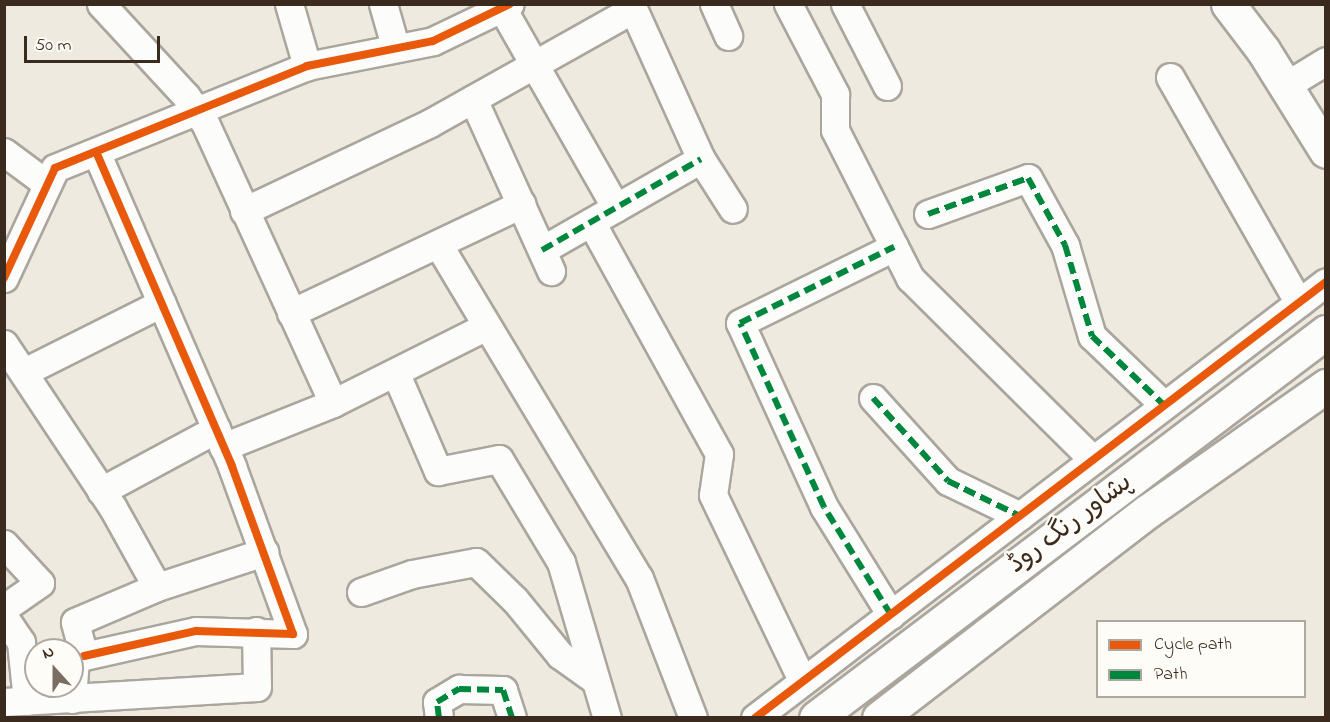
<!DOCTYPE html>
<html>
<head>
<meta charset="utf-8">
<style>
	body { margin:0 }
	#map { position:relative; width:1330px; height:722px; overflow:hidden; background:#eeeadf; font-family:"Indie Flower","Playpen Sans Arabic",sans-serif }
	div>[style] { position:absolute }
	.roads { filter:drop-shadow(2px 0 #aaa69e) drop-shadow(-2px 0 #aaa69e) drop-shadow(0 2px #aaa69e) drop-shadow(0 -2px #aaa69e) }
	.minor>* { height:27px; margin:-13.5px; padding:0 13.5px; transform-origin:13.5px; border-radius:13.5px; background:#fcfcfa }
	.major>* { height:33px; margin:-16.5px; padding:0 16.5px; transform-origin:16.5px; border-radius:16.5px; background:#fcfcfa }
	.highway>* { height:33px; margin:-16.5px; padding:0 16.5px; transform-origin:16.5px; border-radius:16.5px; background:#fcfcfa }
	.quiet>* { height:6px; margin-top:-3px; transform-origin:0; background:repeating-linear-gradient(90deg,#00873e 0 12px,transparent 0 18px) }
	.cycleway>* { height:8px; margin:-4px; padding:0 4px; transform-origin:4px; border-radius:4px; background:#e8590c }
	span { translate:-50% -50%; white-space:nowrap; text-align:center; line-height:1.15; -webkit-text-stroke:5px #fdfcf7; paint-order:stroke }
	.street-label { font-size:26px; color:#3b2a1e }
	.frame { position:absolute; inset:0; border:6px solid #3b2a1e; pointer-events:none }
	.legend { position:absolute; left:1096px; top:620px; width:210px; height:78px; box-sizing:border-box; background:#fdfcf7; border:2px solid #afa8a0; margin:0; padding:8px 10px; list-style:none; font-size:18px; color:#3b2a1e }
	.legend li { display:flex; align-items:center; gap:12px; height:30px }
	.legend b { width:30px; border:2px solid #afa8a0 }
	.north { position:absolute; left:24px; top:638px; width:60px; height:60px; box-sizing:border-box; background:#fdfcf7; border:2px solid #afa8a0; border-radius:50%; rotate:339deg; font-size:16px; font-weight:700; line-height:24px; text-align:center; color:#3b2a1e }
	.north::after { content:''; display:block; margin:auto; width:21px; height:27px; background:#7a6d62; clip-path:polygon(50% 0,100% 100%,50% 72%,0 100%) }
	.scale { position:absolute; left:24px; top:36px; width:136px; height:27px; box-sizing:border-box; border:3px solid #3b2a1e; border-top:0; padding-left:8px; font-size:18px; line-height:21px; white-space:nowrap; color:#3b2a1e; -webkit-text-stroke:4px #fdfcf7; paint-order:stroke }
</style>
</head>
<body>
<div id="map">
	<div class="roads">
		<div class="minor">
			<div style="left:101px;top:4px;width:125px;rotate:47.3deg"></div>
			<div style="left:186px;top:96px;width:33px;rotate:55deg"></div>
			<div style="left:205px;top:123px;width:308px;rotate:65.4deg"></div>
			<div style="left:289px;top:4px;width:65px;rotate:73.8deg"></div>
			<div style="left:383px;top:4px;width:44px;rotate:74.1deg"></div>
			<div style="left:631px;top:4px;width:170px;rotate:65.7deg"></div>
			<div style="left:701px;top:159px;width:59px;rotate:57.4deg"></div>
			<div style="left:714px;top:4px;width:35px;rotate:66deg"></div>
			<div style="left:788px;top:4px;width:102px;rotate:62.4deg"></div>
			<div style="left:835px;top:94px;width:36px;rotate:90deg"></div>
			<div style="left:835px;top:130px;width:166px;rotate:63.1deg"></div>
			<div style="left:910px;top:278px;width:258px;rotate:44.8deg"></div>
			<div style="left:845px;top:4px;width:92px;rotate:62.9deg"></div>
			<div style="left:502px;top:8px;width:230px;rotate:60.3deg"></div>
			<div style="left:1170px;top:77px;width:260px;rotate:60.3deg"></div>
			<div style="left:1285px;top:86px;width:48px;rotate:-31.4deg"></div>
			<div style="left:473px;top:99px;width:189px;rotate:65.6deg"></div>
			<div style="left:4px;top:152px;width:54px;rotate:36.7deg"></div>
			<div style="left:244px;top:211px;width:206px;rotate:-25.3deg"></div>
			<div style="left:430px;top:123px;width:233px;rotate:-29.3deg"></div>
			<div style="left:928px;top:214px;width:106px;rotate:-19.8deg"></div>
			<div style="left:1028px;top:178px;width:77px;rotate:61.1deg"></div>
			<div style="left:1065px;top:245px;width:95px;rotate:73.5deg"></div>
			<div style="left:1092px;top:336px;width:100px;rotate:43.8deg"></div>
			<div style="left:591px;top:222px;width:265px;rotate:61.1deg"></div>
			<div style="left:719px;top:454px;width:41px;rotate:98.3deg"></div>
			<div style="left:713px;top:495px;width:205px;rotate:64.3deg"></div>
			<div style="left:438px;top:244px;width:390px;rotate:59deg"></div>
			<div style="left:639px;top:578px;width:150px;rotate:68.9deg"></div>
			<div style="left:542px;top:250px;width:183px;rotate:-29.8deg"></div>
			<div style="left:4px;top:278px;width:121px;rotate:-65.1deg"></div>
			<div style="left:55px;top:168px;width:272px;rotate:-22deg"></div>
			<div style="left:307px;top:66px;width:128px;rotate:-11.2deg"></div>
			<div style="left:433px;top:41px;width:85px;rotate:-25.7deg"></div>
			<div style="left:291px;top:313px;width:255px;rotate:-25.3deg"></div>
			<div style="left:4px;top:344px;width:197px;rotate:56.4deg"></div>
			<div style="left:113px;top:508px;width:90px;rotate:60.9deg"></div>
			<div style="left:24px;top:372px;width:154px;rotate:-26.6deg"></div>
			<div style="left:396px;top:374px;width:106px;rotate:66.6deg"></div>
			<div style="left:438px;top:471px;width:62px;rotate:-11.1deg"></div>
			<div style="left:499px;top:459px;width:120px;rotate:59deg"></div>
			<div style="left:561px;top:562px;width:163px;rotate:73.6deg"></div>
			<div style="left:873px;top:398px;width:112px;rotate:47.9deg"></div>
			<div style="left:948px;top:481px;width:80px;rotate:25.9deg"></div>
			<div style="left:223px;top:447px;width:118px;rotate:-21.8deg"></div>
			<div style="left:333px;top:403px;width:172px;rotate:-26.6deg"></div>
			<div style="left:101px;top:491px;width:131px;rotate:-28.3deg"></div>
			<div style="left:4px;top:544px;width:53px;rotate:47.3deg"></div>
			<div style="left:40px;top:583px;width:44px;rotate:145.2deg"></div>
			<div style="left:361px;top:592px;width:54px;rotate:-19.4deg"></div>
			<div style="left:412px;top:574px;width:65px;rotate:-10.6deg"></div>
			<div style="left:476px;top:562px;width:54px;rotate:44.3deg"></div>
			<div style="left:515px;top:600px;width:71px;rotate:50.7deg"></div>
			<div style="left:560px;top:655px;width:43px;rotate:35.5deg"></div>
			<div style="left:891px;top:615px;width:127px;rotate:-121.8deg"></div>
			<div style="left:824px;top:507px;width:202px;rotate:-114.5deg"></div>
			<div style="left:740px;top:323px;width:172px;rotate:-26.3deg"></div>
			<div style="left:4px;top:617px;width:30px;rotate:56deg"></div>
			<div style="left:21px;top:642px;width:59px;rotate:84.2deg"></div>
			<div style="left:84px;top:656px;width:115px;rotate:-12.6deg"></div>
			<div style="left:196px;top:631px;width:97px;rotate:1.8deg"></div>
			<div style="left:293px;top:634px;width:179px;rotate:-110deg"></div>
			<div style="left:232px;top:466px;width:342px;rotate:-113.4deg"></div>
			<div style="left:72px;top:699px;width:40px;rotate:-85.7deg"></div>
			<div style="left:75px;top:659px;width:9px;rotate:-18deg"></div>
			<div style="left:84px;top:656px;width:35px;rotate:-105deg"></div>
			<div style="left:75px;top:622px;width:89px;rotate:-23.1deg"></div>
			<div style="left:157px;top:587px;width:113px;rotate:-18.1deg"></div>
			<div style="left:4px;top:702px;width:253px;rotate:-3.4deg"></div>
			<div style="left:257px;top:687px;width:56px;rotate:-91deg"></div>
			<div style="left:439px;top:718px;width:16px;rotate:-97deg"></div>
			<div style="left:437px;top:702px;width:26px;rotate:-31deg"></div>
			<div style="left:459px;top:689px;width:44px;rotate:1.3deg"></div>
			<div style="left:503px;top:690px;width:29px;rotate:72deg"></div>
			<div style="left:755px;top:718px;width:718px;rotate:-37.36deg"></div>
		</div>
		<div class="major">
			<div style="left:1228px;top:4px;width:58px;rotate:52.7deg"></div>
			<div style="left:1263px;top:50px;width:119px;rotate:58deg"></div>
		</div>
		<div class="highway">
			<div style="left:816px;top:718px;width:640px;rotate:-37.12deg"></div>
			<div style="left:879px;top:718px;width:339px;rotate:-37.6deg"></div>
			<div style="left:1148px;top:511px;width:218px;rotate:-35.1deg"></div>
		</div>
	</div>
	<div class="quiet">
		<div style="left:928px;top:214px;width:106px;rotate:-19.8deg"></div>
		<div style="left:1028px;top:178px;width:77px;rotate:61.1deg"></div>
		<div style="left:1065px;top:245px;width:95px;rotate:73.5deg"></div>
		<div style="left:1092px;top:336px;width:100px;rotate:43.8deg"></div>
		<div style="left:542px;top:250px;width:183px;rotate:-29.8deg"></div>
		<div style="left:873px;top:398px;width:112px;rotate:47.9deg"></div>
		<div style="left:948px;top:481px;width:80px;rotate:25.9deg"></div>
		<div style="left:891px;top:615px;width:127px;rotate:-121.8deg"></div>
		<div style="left:824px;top:507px;width:202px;rotate:-114.5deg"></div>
		<div style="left:740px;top:323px;width:172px;rotate:-26.3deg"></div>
		<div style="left:439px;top:718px;width:16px;rotate:-97deg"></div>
		<div style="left:437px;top:702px;width:26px;rotate:-31deg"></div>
		<div style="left:459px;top:689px;width:44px;rotate:1.3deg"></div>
		<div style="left:503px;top:690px;width:29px;rotate:72deg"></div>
	</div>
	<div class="cycleway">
		<div style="left:4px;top:278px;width:121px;rotate:-65.1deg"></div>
		<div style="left:55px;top:168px;width:272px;rotate:-22deg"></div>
		<div style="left:307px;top:66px;width:128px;rotate:-11.2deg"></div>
		<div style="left:433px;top:41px;width:85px;rotate:-25.7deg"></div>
		<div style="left:84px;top:656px;width:115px;rotate:-12.6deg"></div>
		<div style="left:196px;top:631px;width:97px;rotate:1.8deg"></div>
		<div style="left:293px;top:634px;width:179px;rotate:-110deg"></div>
		<div style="left:232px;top:466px;width:342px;rotate:-113.4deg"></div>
		<div style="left:755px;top:718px;width:718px;rotate:-37.36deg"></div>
	</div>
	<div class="street-label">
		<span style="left:1071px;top:525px;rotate:-37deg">پشاور رنگ روڈ</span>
	</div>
	<div class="frame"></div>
	<ul class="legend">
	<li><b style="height:8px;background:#e8590c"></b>Cycle path</li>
	<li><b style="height:8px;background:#00873e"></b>Path</li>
	</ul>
	<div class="north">N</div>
	<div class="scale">50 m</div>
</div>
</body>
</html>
